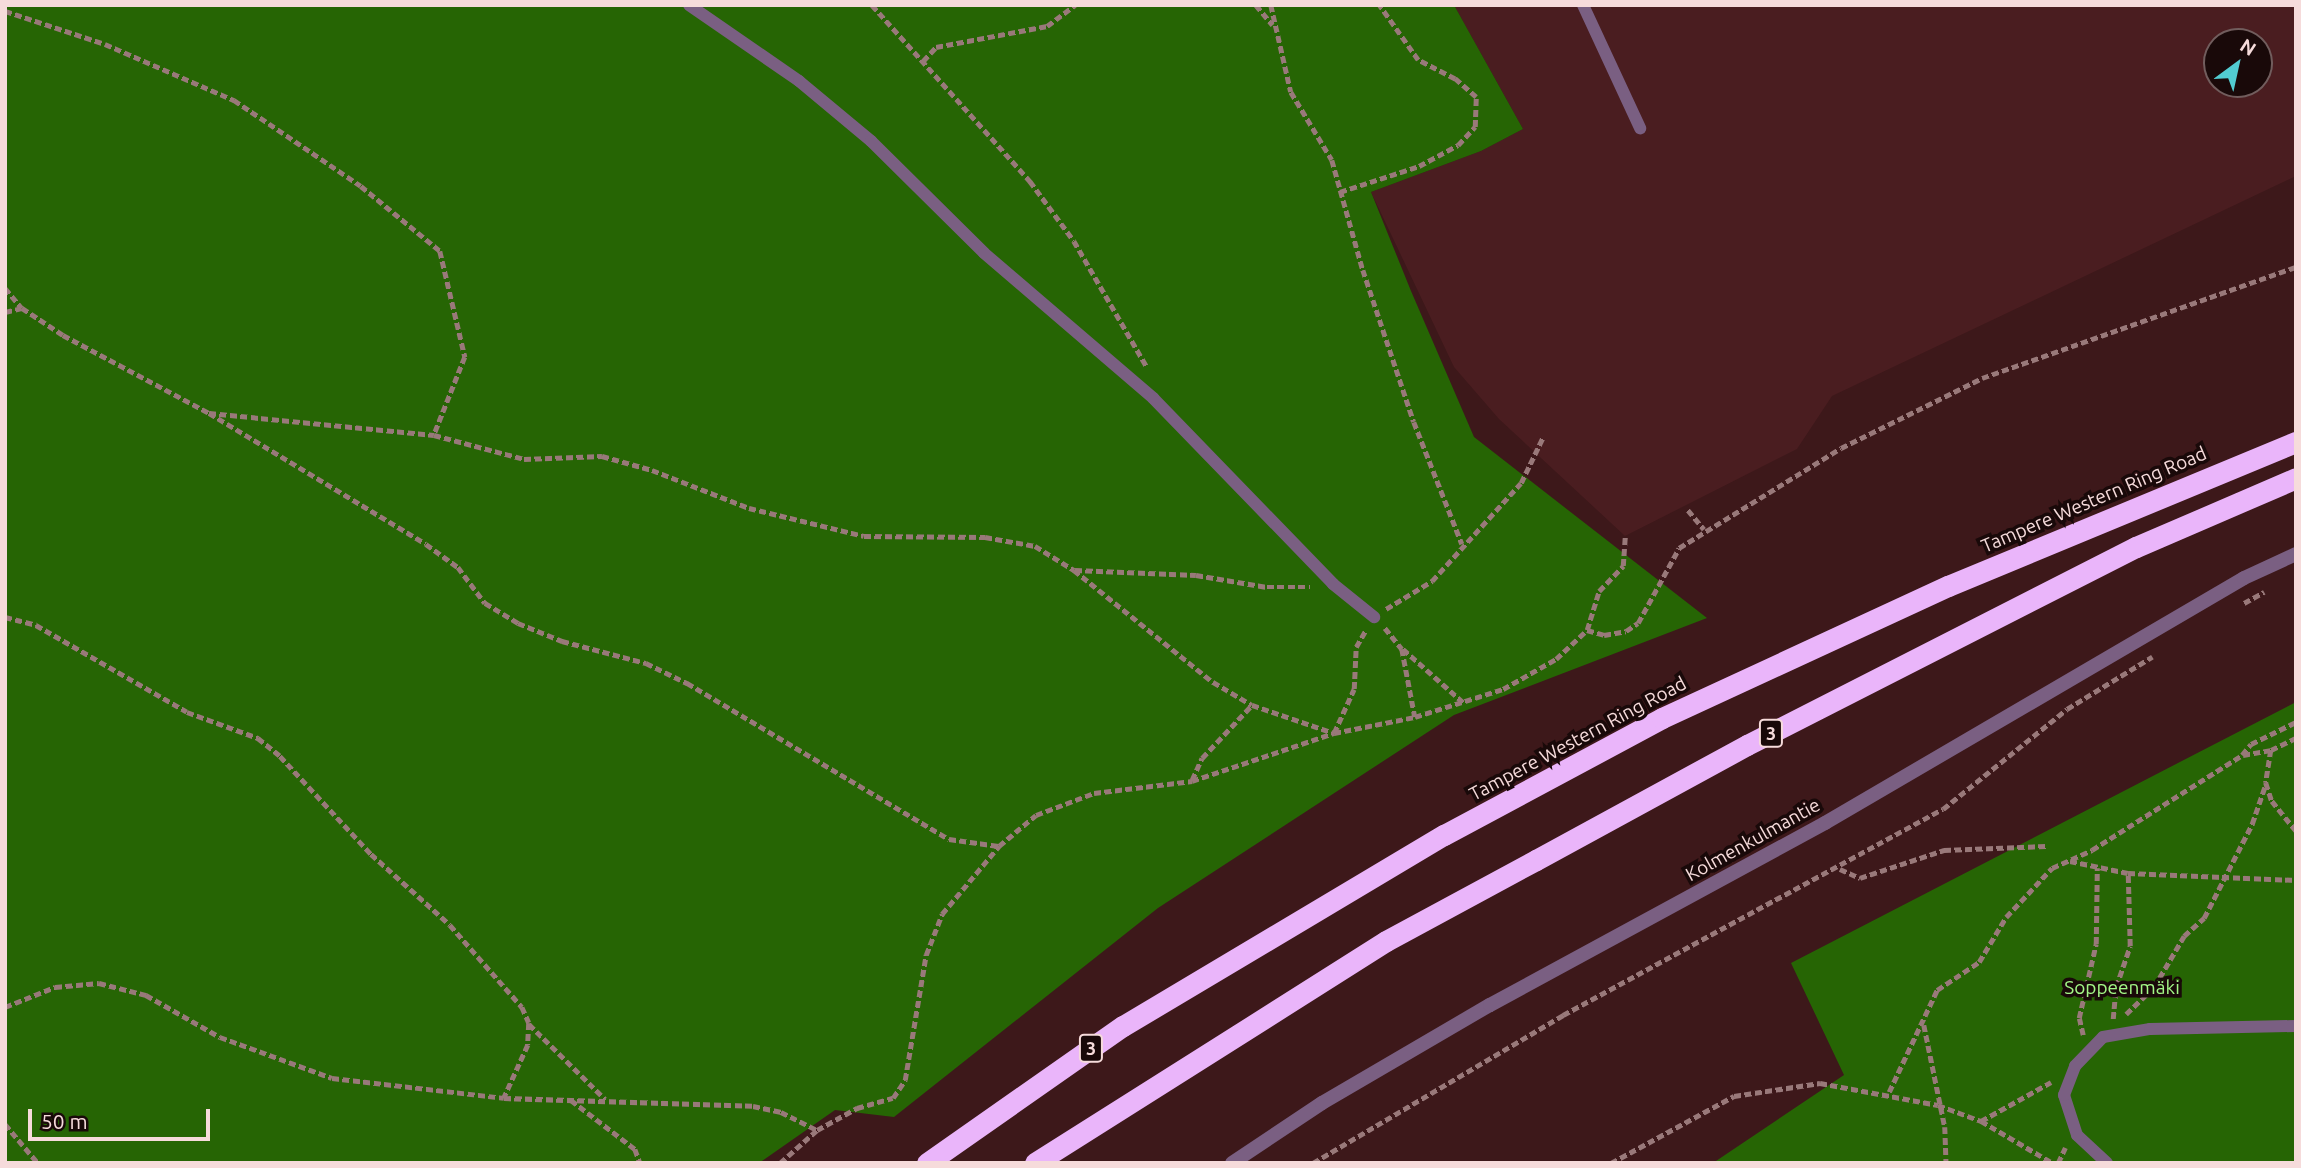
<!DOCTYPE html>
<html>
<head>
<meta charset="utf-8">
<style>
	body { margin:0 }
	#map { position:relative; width:2301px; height:1168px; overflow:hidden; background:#3d181a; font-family:Ubuntu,sans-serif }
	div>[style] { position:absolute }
	.built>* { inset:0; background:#4a1d20 }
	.forest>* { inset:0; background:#266504 }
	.path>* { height:4.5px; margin-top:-2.25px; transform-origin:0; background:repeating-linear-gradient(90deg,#99797a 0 7px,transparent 0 10.5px) }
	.service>* { height:12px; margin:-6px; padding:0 6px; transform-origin:6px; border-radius:6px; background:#7a5f82 }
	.tertiary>* { height:14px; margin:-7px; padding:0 7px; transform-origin:7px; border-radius:7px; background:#7a5f82 }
	.motorway>* { height:21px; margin:-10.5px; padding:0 10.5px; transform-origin:10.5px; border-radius:10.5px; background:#eab5fa }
	span { translate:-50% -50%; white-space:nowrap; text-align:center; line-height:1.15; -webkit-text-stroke:7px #190909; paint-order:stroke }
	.shield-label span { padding:2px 5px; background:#190909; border:2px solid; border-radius:5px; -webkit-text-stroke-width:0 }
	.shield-label { font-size:18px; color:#f6dbdb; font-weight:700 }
	.street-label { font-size:19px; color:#f6dbdb }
	.park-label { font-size:19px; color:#a3f787 }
	.frame { position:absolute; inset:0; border:7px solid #f6dbdb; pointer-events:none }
	.north { position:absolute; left:2203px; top:28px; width:70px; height:70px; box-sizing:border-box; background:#190909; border:2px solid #715d5d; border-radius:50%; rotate:33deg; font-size:19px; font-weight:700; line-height:28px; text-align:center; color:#f6dbdb }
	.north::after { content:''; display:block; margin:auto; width:24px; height:32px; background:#52ccd1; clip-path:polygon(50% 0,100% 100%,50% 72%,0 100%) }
	.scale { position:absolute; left:28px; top:1109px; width:182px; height:32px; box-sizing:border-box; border:4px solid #f6dbdb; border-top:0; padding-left:9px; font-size:21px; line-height:24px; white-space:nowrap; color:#f6dbdb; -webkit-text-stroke:5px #190909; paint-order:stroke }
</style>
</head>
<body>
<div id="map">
	<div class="built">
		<div style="clip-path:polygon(evenodd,1454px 5px,2296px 5px,2296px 176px,1832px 396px,1797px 449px,1625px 536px,1499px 419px,1454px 367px,1371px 192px,1481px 151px,1523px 129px,1454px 5px,2217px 42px,2259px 42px,2259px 84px,2217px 84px,2217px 42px)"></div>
	</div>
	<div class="forest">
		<div style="clip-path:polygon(5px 5px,1454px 5px,1523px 129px,1481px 151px,1371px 192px,1411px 291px,1474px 437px,1707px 618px,1454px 715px,1158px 908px,894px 1117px,835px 1110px,759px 1163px,5px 1163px)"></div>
		<div style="clip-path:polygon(2296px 702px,2296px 1163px,1713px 1163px,1844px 1075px,1791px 963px)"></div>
	</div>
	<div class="path">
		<div style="left:872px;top:5px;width:237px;rotate:48.1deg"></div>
		<div style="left:1030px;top:181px;width:74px;rotate:53.7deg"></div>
		<div style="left:1074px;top:241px;width:146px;rotate:59.9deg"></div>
		<div style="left:1256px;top:5px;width:26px;rotate:50deg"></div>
		<div style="left:1271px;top:5px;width:89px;rotate:77.1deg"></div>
		<div style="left:1291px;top:92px;width:79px;rotate:58.9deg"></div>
		<div style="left:1332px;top:160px;width:114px;rotate:74.3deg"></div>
		<div style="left:1363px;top:270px;width:160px;rotate:71.5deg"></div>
		<div style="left:1414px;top:422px;width:131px;rotate:68.5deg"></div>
		<div style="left:5px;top:11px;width:105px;rotate:18.3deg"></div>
		<div style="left:105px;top:44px;width:141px;rotate:23.5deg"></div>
		<div style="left:234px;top:100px;width:153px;rotate:34.1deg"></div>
		<div style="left:361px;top:186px;width:102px;rotate:39.4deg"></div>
		<div style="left:440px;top:251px;width:109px;rotate:76.7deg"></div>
		<div style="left:465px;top:357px;width:84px;rotate:111.7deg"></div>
		<div style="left:923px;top:61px;width:19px;rotate:-47deg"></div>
		<div style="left:936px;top:47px;width:113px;rotate:-10.7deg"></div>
		<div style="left:1047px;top:26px;width:35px;rotate:-37deg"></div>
		<div style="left:1340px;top:192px;width:83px;rotate:-18.2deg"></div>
		<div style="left:1419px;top:166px;width:44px;rotate:-28.3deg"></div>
		<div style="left:1458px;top:145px;width:25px;rotate:-47deg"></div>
		<div style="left:1475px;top:127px;width:30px;rotate:-88deg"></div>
		<div style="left:1476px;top:97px;width:28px;rotate:-139deg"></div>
		<div style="left:1455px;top:79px;width:42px;rotate:-152.8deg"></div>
		<div style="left:1418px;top:60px;width:67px;rotate:-125.3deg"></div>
		<div style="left:5px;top:288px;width:26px;rotate:50deg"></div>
		<div style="left:22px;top:308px;width:49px;rotate:33.4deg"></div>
		<div style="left:63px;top:335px;width:166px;rotate:28.1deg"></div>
		<div style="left:209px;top:413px;width:253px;rotate:31.1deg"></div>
		<div style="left:426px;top:544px;width:39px;rotate:36deg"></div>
		<div style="left:458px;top:567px;width:45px;rotate:53.1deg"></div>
		<div style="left:485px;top:603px;width:39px;rotate:31deg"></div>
		<div style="left:518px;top:623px;width:48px;rotate:22.2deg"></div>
		<div style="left:562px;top:641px;width:87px;rotate:14.7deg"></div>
		<div style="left:646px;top:663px;width:46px;rotate:26deg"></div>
		<div style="left:687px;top:683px;width:305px;rotate:30.8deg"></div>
		<div style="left:949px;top:839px;width:50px;rotate:8deg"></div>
		<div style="left:5px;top:312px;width:17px;rotate:-13deg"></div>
		<div style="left:209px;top:413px;width:226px;rotate:5.6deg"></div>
		<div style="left:434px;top:435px;width:93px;rotate:14.9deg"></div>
		<div style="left:524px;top:459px;width:78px;rotate:-2.2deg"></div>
		<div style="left:602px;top:456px;width:52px;rotate:15.6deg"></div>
		<div style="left:652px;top:470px;width:104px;rotate:21.4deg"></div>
		<div style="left:749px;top:508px;width:118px;rotate:13.7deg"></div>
		<div style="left:864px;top:536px;width:121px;rotate:0.5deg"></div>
		<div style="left:985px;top:537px;width:51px;rotate:10.2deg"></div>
		<div style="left:1035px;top:546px;width:46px;rotate:31.6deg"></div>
		<div style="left:1074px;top:570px;width:179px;rotate:38.9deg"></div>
		<div style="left:1213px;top:682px;width:45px;rotate:30.5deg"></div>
		<div style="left:1252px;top:705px;width:87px;rotate:18.9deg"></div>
		<div style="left:1688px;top:510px;width:25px;rotate:50deg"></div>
		<div style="left:1075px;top:570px;width:121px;rotate:2.4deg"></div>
		<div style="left:1196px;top:575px;width:72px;rotate:9.6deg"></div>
		<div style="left:1267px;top:587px;width:43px"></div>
		<div style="left:2244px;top:603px;width:23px;rotate:-29deg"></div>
		<div style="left:1386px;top:609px;width:54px;rotate:-31.3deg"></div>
		<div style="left:1432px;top:581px;width:132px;rotate:-47.8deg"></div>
		<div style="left:1521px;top:483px;width:51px;rotate:-64.4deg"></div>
		<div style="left:5px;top:617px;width:32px;rotate:14deg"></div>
		<div style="left:36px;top:625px;width:174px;rotate:29.9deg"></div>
		<div style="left:187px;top:712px;width:76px;rotate:20.1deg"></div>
		<div style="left:258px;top:738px;width:28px;rotate:39deg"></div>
		<div style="left:280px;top:756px;width:134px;rotate:47.1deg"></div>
		<div style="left:371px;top:854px;width:106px;rotate:41.9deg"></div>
		<div style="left:450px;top:925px;width:109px;rotate:48.7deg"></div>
		<div style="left:522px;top:1007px;width:17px;rotate:66deg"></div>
		<div style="left:529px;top:1023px;width:22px;rotate:93deg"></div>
		<div style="left:528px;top:1045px;width:58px;rotate:114.4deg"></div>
		<div style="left:1385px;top:628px;width:27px;rotate:51deg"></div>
		<div style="left:1402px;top:649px;width:69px;rotate:79.2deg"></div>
		<div style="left:1587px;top:630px;width:18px;rotate:16deg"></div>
		<div style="left:1604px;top:635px;width:22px;rotate:-10deg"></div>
		<div style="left:1626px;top:631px;width:14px;rotate:-34deg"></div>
		<div style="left:1638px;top:623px;width:85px;rotate:-61.3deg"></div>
		<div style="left:1679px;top:548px;width:190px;rotate:-31.7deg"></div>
		<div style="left:1841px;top:448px;width:157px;rotate:-26.4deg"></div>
		<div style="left:1982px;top:378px;width:333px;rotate:-19.5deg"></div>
		<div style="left:1403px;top:649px;width:81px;rotate:41.5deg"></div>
		<div style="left:1334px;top:733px;width:48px;rotate:-65.6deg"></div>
		<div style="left:1354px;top:689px;width:42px;rotate:-87.3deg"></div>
		<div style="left:1356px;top:647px;width:20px;rotate:-60deg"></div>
		<div style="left:2271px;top:750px;width:33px;rotate:99deg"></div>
		<div style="left:2266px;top:783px;width:19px;rotate:72deg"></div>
		<div style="left:2272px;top:801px;width:38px;rotate:51deg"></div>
		<div style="left:2243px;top:755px;width:28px;rotate:-10deg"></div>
		<div style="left:2271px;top:750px;width:28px;rotate:-26deg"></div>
		<div style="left:1192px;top:780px;width:24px;rotate:-66deg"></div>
		<div style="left:1202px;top:758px;width:73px;rotate:-46.7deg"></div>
		<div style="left:2070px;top:861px;width:59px;rotate:11.7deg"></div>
		<div style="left:2128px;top:873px;width:168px;rotate:2.4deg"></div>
		<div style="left:1840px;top:869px;width:22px;rotate:24deg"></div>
		<div style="left:1860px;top:878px;width:89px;rotate:-18.4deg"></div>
		<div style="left:1944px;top:850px;width:102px;rotate:-2.2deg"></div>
		<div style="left:5px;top:1007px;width:54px;rotate:-21.8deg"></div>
		<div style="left:55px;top:987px;width:44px;rotate:-5.2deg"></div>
		<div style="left:99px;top:983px;width:49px;rotate:14.3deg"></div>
		<div style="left:146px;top:995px;width:85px;rotate:29.6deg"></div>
		<div style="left:220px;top:1037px;width:119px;rotate:20.1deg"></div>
		<div style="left:332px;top:1078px;width:173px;rotate:6.6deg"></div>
		<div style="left:504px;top:1098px;width:249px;rotate:1.8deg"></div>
		<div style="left:753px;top:1106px;width:29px;rotate:12deg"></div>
		<div style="left:781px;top:1112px;width:40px;rotate:26.6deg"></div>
		<div style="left:2126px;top:1014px;width:39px;rotate:-44deg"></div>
		<div style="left:2154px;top:987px;width:59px;rotate:-59.5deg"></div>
		<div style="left:2184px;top:936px;width:27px;rotate:-42deg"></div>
		<div style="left:2204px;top:918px;width:106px;rotate:-62.9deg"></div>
		<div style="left:2252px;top:824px;width:43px;rotate:-71.1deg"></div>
		<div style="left:2113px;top:1019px;width:32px;rotate:-85deg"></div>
		<div style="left:2116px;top:987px;width:43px;rotate:-71.1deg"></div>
		<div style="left:2130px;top:946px;width:73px;rotate:-91.6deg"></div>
		<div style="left:529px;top:1024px;width:107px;rotate:44.6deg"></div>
		<div style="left:1924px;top:1025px;width:104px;rotate:78.4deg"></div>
		<div style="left:1945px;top:1127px;width:36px;rotate:88deg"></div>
		<div style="left:2083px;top:1035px;width:17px;rotate:-103deg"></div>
		<div style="left:2079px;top:1018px;width:76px;rotate:-77.1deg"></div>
		<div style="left:2096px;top:944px;width:76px;rotate:-89.2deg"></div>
		<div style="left:1889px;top:1092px;width:113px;rotate:-64.8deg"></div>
		<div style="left:1937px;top:990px;width:50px;rotate:-33.7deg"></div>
		<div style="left:1979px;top:962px;width:52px;rotate:-59deg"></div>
		<div style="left:2006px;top:917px;width:67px;rotate:-46.8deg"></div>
		<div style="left:2052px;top:868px;width:44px;rotate:-24.2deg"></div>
		<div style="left:2092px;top:850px;width:178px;rotate:-32.3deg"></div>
		<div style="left:2242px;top:755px;width:14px;rotate:-51deg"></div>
		<div style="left:2251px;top:744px;width:50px;rotate:-26.1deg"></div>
		<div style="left:571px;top:1100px;width:81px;rotate:37.4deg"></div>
		<div style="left:635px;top:1149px;width:15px;rotate:70deg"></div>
		<div style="left:1981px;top:1121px;width:80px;rotate:-29.1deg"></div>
		<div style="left:5px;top:1124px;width:51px;rotate:49.8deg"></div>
		<div style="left:780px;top:1163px;width:50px;rotate:-41.7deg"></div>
		<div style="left:817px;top:1130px;width:46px;rotate:-28.8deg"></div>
		<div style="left:857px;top:1108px;width:37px;rotate:-16deg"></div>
		<div style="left:893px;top:1098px;width:22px;rotate:-56deg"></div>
		<div style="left:905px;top:1080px;width:127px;rotate:-80.5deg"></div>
		<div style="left:926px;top:955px;width:44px;rotate:-68.7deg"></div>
		<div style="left:942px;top:914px;width:89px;rotate:-50deg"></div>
		<div style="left:999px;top:846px;width:48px;rotate:-40deg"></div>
		<div style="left:1036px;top:815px;width:62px;rotate:-20.8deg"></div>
		<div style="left:1094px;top:793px;width:99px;rotate:-7deg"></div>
		<div style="left:1192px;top:781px;width:150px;rotate:-18.7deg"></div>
		<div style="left:1334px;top:733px;width:83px;rotate:-11.2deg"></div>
		<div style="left:1415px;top:717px;width:92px;rotate:-17.7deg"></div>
		<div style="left:1503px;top:689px;width:61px;rotate:-29.5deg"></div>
		<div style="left:1556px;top:659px;width:42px;rotate:-43.1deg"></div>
		<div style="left:1587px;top:630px;width:41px;rotate:-72.9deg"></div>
		<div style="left:1599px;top:591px;width:35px;rotate:-46deg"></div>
		<div style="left:1623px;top:566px;width:30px;rotate:-86deg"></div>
		<div style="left:1313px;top:1163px;width:291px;rotate:-30.6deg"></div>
		<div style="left:1563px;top:1015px;width:432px;rotate:-28.5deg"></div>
		<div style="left:1943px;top:809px;width:159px;rotate:-38.9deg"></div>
		<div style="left:2067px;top:709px;width:100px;rotate:-31.5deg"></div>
		<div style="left:1611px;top:1163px;width:140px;rotate:-28.6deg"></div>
		<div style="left:1734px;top:1096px;width:87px;rotate:-8.6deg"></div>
		<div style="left:1820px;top:1083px;width:120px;rotate:10.6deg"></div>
		<div style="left:1938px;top:1105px;width:46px;rotate:20.4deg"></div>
		<div style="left:1981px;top:1121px;width:83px;rotate:30.3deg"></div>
		<div style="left:2058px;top:1163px;width:17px;rotate:-65deg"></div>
	</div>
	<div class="service">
		<div style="left:689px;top:5px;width:134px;rotate:34.6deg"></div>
		<div style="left:799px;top:81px;width:94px;rotate:39.8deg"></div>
		<div style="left:871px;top:141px;width:159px;rotate:44.7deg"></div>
		<div style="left:984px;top:253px;width:223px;rotate:40.6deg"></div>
		<div style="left:1153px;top:398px;width:259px;rotate:45.9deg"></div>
		<div style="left:1333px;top:584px;width:53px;rotate:38.8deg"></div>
		<div style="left:1583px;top:5px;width:136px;rotate:65.1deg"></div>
		<div style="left:2107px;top:1163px;width:41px;rotate:-137deg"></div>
		<div style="left:2077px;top:1135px;width:42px;rotate:-108deg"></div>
		<div style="left:2064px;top:1095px;width:31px;rotate:-69deg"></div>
		<div style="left:2075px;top:1066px;width:40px;rotate:-46deg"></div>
		<div style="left:2103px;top:1037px;width:48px;rotate:-9.7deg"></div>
		<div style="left:2150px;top:1029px;width:146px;rotate:-1.2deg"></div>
	</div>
	<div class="tertiary">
		<div style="left:1232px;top:1163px;width:108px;rotate:-33.7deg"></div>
		<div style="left:1322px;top:1103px;width:194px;rotate:-30.3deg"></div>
		<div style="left:1490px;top:1005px;width:381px;rotate:-28.5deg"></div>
		<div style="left:1825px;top:823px;width:485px;rotate:-30.3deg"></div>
		<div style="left:2244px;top:578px;width:57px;rotate:-24.8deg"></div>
	</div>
	<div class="motorway">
		<div style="left:927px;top:1163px;width:239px;rotate:-35deg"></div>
		<div style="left:1123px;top:1026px;width:374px;rotate:-30.8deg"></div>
		<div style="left:1444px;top:835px;width:247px;rotate:-28.2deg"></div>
		<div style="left:1662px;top:718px;width:315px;rotate:-24.8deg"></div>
		<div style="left:1948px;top:586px;width:377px;rotate:-22.5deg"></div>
		<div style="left:1035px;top:1163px;width:415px;rotate:-32.3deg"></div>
		<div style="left:1386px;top:941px;width:170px;rotate:-28.4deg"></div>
		<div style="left:1536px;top:860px;width:240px;rotate:-28.6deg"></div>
		<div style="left:1747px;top:745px;width:436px;rotate:-27deg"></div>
		<div style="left:2136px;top:547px;width:174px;rotate:-23.3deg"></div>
	</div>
	<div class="shield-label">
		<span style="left:1771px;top:733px">3</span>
		<span style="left:1091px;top:1048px">3</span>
	</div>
	<div class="street-label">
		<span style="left:2094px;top:500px;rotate:-23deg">Tampere Western Ring Road</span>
		<span style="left:1578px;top:739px;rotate:-28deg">Tampere Western Ring Road</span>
		<span style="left:1753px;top:840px;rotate:-29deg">Kolmenkulmantie</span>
	</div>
	<div class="park-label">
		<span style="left:2122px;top:988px">Soppeenmäki</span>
	</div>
	<div class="frame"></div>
	<div class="north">N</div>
	<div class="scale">50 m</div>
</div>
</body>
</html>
